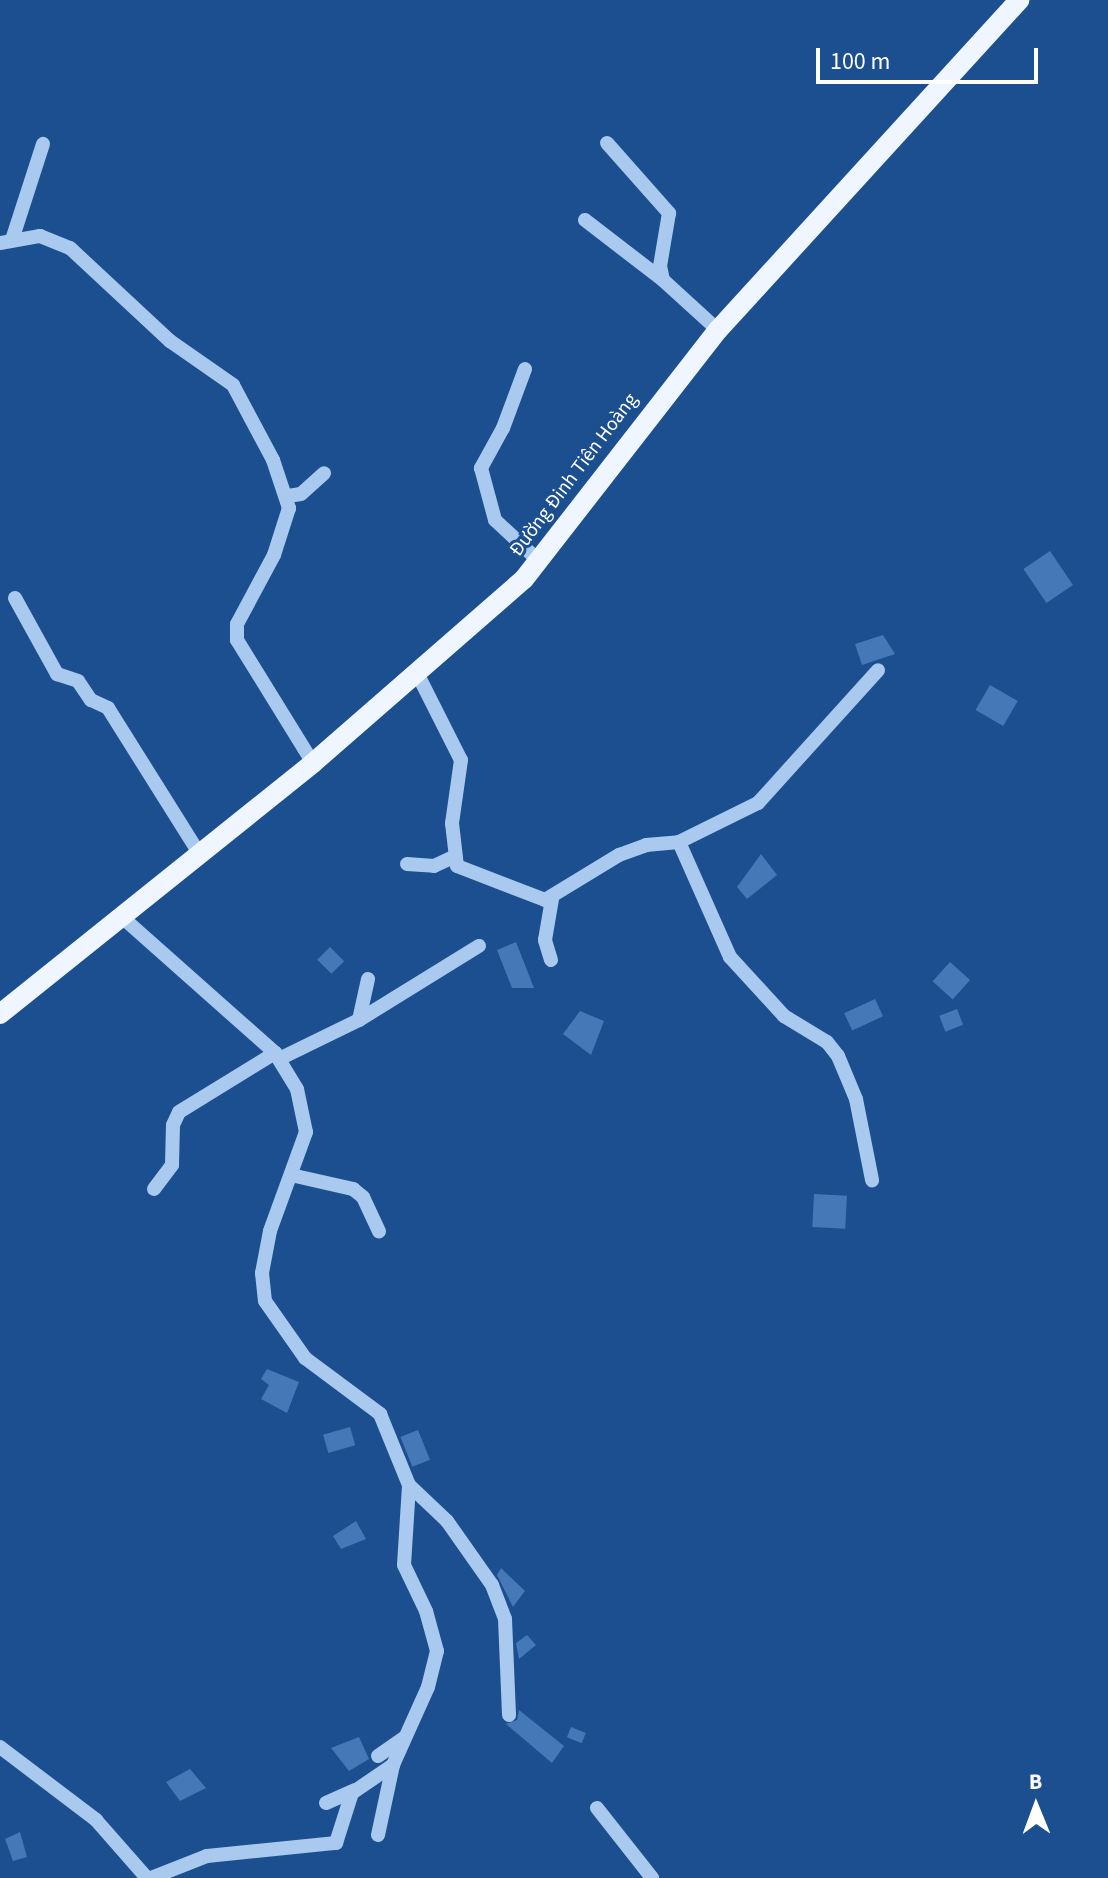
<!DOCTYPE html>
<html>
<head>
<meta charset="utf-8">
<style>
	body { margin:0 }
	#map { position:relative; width:1108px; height:1878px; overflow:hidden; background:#1b4f8f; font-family:"Source Sans 3",sans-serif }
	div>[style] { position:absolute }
	.building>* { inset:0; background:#4478b7; transform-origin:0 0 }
	.minor>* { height:14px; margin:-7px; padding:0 7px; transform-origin:7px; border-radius:7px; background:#a9c9ee }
	.major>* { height:20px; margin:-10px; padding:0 10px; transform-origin:10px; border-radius:10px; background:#f0f6ff }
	span { translate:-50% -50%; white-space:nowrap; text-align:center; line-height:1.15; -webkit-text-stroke:6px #1b4f8f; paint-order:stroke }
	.street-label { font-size:20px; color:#fff }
	.north { position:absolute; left:996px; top:1766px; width:80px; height:80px; -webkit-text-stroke:6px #1b4f8f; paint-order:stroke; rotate:359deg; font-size:22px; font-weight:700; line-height:32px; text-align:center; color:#fff }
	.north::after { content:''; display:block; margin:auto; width:28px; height:36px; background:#fff; clip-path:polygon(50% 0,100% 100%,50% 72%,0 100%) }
	.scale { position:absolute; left:816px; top:48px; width:222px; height:36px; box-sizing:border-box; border:4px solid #fff; border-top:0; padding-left:10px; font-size:24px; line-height:28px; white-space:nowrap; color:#fff; -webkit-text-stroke:6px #1b4f8f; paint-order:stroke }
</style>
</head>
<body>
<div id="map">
	<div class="building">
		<div style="left:1050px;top:551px;width:41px;height:32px;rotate:56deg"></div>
		<div style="clip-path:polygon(883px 635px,895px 654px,862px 665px,855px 644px)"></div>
		<div style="left:990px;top:685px;width:32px;height:29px;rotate:30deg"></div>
		<div style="clip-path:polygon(761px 854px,777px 875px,747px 899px,737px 887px)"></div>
		<div style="clip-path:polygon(516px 942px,534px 988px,512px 988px,497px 950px)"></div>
		<div style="left:330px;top:947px;width:20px;height:18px;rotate:45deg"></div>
		<div style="left:950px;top:962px;width:27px;height:26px;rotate:42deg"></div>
		<div style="left:875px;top:999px;width:19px;height:34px;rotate:65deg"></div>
		<div style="left:957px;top:1009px;width:17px;height:19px;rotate:69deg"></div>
		<div style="clip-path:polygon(580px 1011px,604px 1021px,591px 1055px,563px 1034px)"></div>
		<div style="left:814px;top:1194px;width:33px;height:33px;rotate:3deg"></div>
		<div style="clip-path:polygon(267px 1369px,299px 1382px,287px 1413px,261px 1399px,269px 1385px,261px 1379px)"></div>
		<div style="left:350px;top:1427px;width:19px;height:28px;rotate:74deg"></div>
		<div style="left:418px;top:1430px;width:32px;height:19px;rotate:68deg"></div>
		<div style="clip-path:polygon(356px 1521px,366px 1539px,341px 1549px,333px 1536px)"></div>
		<div style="clip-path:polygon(501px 1568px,525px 1591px,513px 1607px,497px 1575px)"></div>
		<div style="clip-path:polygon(527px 1635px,536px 1645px,519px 1659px,516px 1643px)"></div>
		<div style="clip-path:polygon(519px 1710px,564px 1746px,552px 1763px,506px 1724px,517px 1720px)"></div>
		<div style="left:571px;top:1727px;width:16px;height:11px;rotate:22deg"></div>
		<div style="clip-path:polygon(359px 1737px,369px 1759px,349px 1771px,331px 1748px)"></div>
		<div style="clip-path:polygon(190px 1769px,206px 1788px,180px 1801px,166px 1782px)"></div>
		<div style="clip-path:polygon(20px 1832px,27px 1857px,13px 1861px,5px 1839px)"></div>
	</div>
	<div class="minor">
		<div style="left:607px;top:143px;width:94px;rotate:48.5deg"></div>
		<div style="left:669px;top:213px;width:54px;rotate:99.6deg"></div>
		<div style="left:660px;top:266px;width:14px;rotate:78deg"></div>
		<div style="left:663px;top:280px;width:74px;rotate:42.3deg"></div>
		<div style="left:585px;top:220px;width:98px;rotate:37.6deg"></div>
		<div style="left:12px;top:240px;width:101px;rotate:-72.1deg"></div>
		<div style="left:0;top:243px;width:41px;rotate:-9.9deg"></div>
		<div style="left:40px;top:236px;width:32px;rotate:22deg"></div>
		<div style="left:70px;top:248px;width:137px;rotate:42.9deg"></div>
		<div style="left:170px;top:341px;width:77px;rotate:34.9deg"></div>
		<div style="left:233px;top:385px;width:85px;rotate:61.9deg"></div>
		<div style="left:273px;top:460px;width:51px;rotate:71.6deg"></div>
		<div style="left:289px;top:508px;width:49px;rotate:107.7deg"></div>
		<div style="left:274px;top:555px;width:78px;rotate:118.2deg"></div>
		<div style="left:237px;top:624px;width:16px;rotate:90deg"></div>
		<div style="left:237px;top:640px;width:145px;rotate:58.3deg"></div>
		<div style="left:525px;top:369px;width:63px;rotate:110.4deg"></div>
		<div style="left:503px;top:428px;width:46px;rotate:118.8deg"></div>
		<div style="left:481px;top:468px;width:54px;rotate:74.9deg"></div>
		<div style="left:495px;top:520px;width:62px;rotate:43deg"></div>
		<div style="left:288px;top:496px;width:13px;rotate:-9deg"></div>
		<div style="left:301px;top:494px;width:31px;rotate:-42deg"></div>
		<div style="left:15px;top:598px;width:87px;rotate:61.1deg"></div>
		<div style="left:57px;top:674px;width:22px;rotate:18deg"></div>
		<div style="left:78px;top:681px;width:23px;rotate:56deg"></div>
		<div style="left:91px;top:700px;width:19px;rotate:25deg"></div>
		<div style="left:108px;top:708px;width:171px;rotate:57.9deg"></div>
		<div style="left:418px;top:675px;width:95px;rotate:63.2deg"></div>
		<div style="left:461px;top:760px;width:64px;rotate:98.1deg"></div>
		<div style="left:452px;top:823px;width:43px;rotate:83.4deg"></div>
		<div style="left:457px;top:866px;width:94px;rotate:21.1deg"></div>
		<div style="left:545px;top:900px;width:87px;rotate:-31.3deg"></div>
		<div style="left:619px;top:855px;width:29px;rotate:-20deg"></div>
		<div style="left:646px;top:845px;width:33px;rotate:-5deg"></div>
		<div style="left:679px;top:842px;width:88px;rotate:-26.3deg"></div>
		<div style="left:758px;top:803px;width:179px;rotate:-47.9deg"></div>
		<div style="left:679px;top:842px;width:126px;rotate:66.1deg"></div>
		<div style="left:730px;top:957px;width:80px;rotate:47.5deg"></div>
		<div style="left:784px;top:1016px;width:50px;rotate:31.2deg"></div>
		<div style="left:827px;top:1042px;width:18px;rotate:52deg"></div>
		<div style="left:838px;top:1056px;width:47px;rotate:67.3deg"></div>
		<div style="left:856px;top:1099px;width:83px;rotate:78.8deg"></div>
		<div style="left:407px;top:864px;width:27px;rotate:4deg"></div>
		<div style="left:434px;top:866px;width:21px;rotate:-25deg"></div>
		<div style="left:122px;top:917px;width:205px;rotate:41.6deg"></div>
		<div style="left:275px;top:1053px;width:42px;rotate:58.6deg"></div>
		<div style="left:297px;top:1089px;width:44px;rotate:78.2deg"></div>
		<div style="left:306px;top:1132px;width:105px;rotate:110deg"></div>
		<div style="left:270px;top:1231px;width:43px;rotate:100.8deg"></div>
		<div style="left:262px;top:1273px;width:28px;rotate:84deg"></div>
		<div style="left:265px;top:1301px;width:70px;rotate:54.9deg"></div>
		<div style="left:305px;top:1358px;width:94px;rotate:36.7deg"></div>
		<div style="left:380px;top:1414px;width:77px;rotate:67.8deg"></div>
		<div style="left:409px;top:1485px;width:52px;rotate:43.5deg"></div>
		<div style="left:447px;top:1521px;width:78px;rotate:54.9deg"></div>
		<div style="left:492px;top:1585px;width:36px;rotate:69deg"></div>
		<div style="left:505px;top:1619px;width:96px;rotate:87.6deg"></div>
		<div style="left:551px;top:960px;width:21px;rotate:-107deg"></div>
		<div style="left:545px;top:940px;width:42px;rotate:-80.3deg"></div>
		<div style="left:359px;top:1020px;width:42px;rotate:-77.6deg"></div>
		<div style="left:279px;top:1059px;width:89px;rotate:-26deg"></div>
		<div style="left:359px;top:1020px;width:141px;rotate:-31.7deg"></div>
		<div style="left:291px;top:1175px;width:64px;rotate:12.7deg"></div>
		<div style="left:353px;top:1189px;width:13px;rotate:39deg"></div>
		<div style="left:363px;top:1197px;width:38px;rotate:65deg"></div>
		<div style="left:154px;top:1189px;width:30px;rotate:-53deg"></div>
		<div style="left:172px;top:1165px;width:40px;rotate:-88.6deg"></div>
		<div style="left:173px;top:1125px;width:14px;rotate:-65deg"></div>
		<div style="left:179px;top:1112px;width:113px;rotate:-31.6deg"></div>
		<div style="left:0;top:1747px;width:121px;rotate:37.2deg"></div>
		<div style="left:96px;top:1820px;width:77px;rotate:48.7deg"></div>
		<div style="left:378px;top:1756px;width:32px;rotate:-35deg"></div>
		<div style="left:326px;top:1803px;width:32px;rotate:-24deg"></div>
		<div style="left:597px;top:1808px;width:89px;rotate:51.8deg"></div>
		<div style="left:378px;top:1835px;width:72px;rotate:-77.9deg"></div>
		<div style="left:151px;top:1878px;width:60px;rotate:-21.4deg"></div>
		<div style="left:207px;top:1856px;width:130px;rotate:-5.8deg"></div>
		<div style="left:336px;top:1843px;width:52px;rotate:-72.3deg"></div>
		<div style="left:352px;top:1793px;width:50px;rotate:-34.3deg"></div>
		<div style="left:393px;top:1765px;width:85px;rotate:-65.8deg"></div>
		<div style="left:428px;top:1687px;width:37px;rotate:-76deg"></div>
		<div style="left:437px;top:1651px;width:41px;rotate:-105.4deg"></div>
		<div style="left:426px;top:1611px;width:51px;rotate:-115.6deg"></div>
		<div style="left:404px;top:1565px;width:80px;rotate:-86.4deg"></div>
	</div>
	<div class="major">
		<div style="left:0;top:1014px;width:401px;rotate:-38.7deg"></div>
		<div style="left:313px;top:763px;width:280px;rotate:-41.1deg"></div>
		<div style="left:524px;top:579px;width:316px;rotate:-52.1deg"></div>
		<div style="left:718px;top:330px;width:447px;rotate:-47.6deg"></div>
	</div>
	<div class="street-label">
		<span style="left:574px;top:475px;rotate:-53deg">Đường Đinh Tiên Hoàng</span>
	</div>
	<div class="north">B</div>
	<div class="scale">100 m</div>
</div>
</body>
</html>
